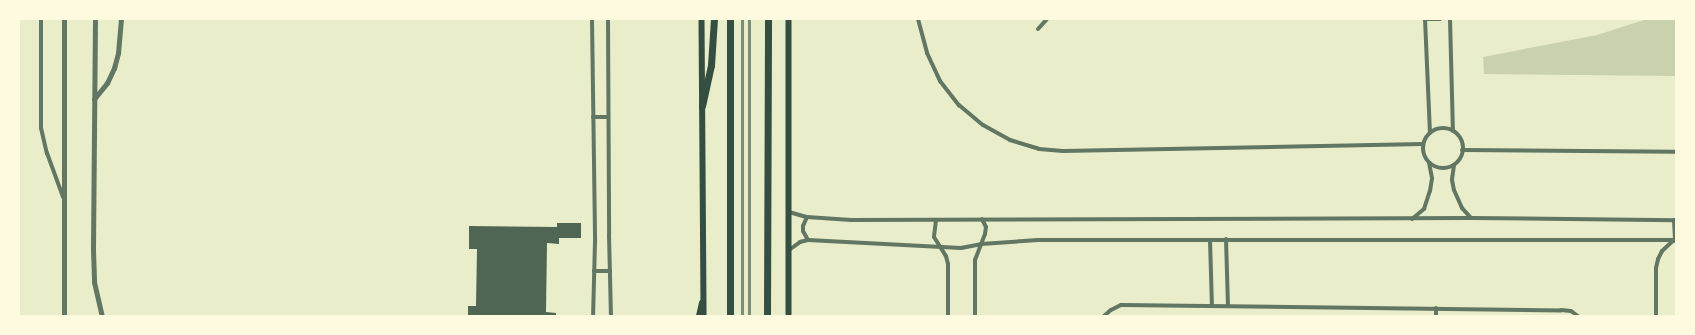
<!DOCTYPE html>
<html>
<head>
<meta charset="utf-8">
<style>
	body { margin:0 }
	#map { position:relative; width:1695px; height:335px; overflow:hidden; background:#e9edc9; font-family:"Nunito Sans",sans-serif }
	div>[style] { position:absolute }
	.green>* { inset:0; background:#cad2ad }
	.building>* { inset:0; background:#4f6655 }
	.minor>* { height:4px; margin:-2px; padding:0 2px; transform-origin:2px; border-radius:2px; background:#617663 }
	.minor>.ring { margin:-2px; padding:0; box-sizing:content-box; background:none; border:4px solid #617663; border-radius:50% }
	.tertiary>* { height:5px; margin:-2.5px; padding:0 2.5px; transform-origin:2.5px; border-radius:2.5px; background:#617663 }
	.secondary>* { height:5.5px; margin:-2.75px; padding:0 2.75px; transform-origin:2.75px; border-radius:2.75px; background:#344e41 }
	.trunk>* { height:7px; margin:-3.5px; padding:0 3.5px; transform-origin:3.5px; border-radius:3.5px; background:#344e41 }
	.rail>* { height:3px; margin:-1.5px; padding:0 1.5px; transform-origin:1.5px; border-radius:1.5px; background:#7c8e77 }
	span { translate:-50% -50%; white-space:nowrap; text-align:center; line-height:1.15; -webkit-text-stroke:3px #fefae0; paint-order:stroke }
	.frame { position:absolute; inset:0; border:20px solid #fefae0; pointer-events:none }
</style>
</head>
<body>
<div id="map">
	<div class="green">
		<div style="clip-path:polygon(1647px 19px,1676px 19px,1676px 76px,1484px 74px,1483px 57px,1597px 35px)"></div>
	</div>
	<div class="building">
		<div style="clip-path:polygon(557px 223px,581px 223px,581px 238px,559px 238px,559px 244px,547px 243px,546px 312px,556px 313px,556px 316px,468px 316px,468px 306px,476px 306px,477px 249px,469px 249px,469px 226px,557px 227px)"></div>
	</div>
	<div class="minor">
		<div style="left:41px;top:19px;width:109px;rotate:90deg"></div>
		<div style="left:41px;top:128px;width:26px;rotate:77deg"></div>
		<div style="left:47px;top:153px;width:47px;rotate:70deg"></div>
		<div style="left:592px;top:19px;width:223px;rotate:89.2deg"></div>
		<div style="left:595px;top:242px;width:74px;rotate:91.5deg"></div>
		<div style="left:608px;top:19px;width:216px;rotate:89.7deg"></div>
		<div style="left:609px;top:235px;width:81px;rotate:88.6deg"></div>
		<div style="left:918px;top:19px;width:35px;rotate:75deg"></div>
		<div style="left:927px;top:53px;width:31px;rotate:65deg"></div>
		<div style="left:940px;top:81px;width:31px;rotate:52deg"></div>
		<div style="left:959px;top:105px;width:31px;rotate:40deg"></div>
		<div style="left:983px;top:125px;width:31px;rotate:29deg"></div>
		<div style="left:1010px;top:140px;width:30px;rotate:17deg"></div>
		<div style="left:1039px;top:149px;width:24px;rotate:5deg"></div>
		<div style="left:1063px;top:151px;width:360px;rotate:-1.1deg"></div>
		<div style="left:1425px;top:19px;width:114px;rotate:87.5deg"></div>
		<div style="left:1425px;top:19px;width:15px"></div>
		<div style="left:1450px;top:19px;width:112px;rotate:88.5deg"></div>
		<div style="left:1038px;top:29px;width:13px;rotate:-48deg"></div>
		<div style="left:593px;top:117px;width:15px"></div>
		<div class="ring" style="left:1423px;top:128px;width:36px;height:36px"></div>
		<div style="left:1462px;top:150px;width:214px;rotate:0.5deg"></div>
		<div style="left:1454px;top:165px;width:15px;rotate:98deg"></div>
		<div style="left:1452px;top:180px;width:10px;rotate:79deg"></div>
		<div style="left:1454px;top:190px;width:20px;rotate:66deg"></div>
		<div style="left:1462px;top:208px;width:13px;rotate:48deg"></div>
		<div style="left:789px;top:212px;width:19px;rotate:16deg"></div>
		<div style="left:807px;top:217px;width:44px;rotate:3.9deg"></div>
		<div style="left:851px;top:220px;width:620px;rotate:-0.18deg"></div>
		<div style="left:1471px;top:218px;width:205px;rotate:0.6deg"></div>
		<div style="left:807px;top:217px;width:10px;rotate:114deg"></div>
		<div style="left:803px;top:226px;width:5px;rotate:90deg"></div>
		<div style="left:803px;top:231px;width:10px;rotate:61deg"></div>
		<div style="left:1412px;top:219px;width:16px;rotate:-40deg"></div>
		<div style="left:1424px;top:209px;width:19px;rotate:-72deg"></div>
		<div style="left:1430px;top:191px;width:13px;rotate:-81deg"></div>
		<div style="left:1432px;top:178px;width:15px;rotate:-101deg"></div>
		<div style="left:936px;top:220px;width:17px;rotate:97deg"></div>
		<div style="left:934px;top:237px;width:22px;rotate:58deg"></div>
		<div style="left:946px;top:256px;width:8px;rotate:76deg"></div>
		<div style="left:948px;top:264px;width:52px;rotate:90deg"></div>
		<div style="left:1674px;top:220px;width:21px;rotate:87deg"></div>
		<div style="left:1226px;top:239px;width:67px;rotate:88.3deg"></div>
		<div style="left:1210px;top:240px;width:66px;rotate:88.3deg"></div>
		<div style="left:789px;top:250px;width:14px;rotate:-36deg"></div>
		<div style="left:800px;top:242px;width:8px;rotate:-14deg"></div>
		<div style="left:808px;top:240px;width:153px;rotate:3deg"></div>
		<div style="left:961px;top:248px;width:20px;rotate:-11deg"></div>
		<div style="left:981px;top:244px;width:57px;rotate:-4deg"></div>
		<div style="left:1038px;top:240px;width:638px"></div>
		<div style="left:594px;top:271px;width:16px"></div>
		<div style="left:1436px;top:308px;width:8px;rotate:90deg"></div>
		<div style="left:975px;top:316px;width:56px;rotate:-90deg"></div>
		<div style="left:975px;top:260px;width:28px;rotate:-69deg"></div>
		<div style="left:985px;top:234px;width:7px;rotate:-82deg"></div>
		<div style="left:986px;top:227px;width:9px;rotate:-117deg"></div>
		<div style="left:1104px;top:316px;width:9px;rotate:-41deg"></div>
		<div style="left:1111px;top:310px;width:11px;rotate:-27deg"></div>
		<div style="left:1121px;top:305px;width:440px;rotate:0.7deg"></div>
		<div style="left:1561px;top:310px;width:10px;rotate:6deg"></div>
		<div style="left:1571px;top:311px;width:9px;rotate:36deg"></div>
		<div style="left:1656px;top:316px;width:48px;rotate:-90deg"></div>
		<div style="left:1656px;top:268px;width:9px;rotate:-77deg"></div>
		<div style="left:1658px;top:259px;width:9px;rotate:-63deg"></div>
		<div style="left:1662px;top:251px;width:16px;rotate:-43deg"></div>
	</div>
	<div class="tertiary">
		<div style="left:95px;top:19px;width:231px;rotate:90.5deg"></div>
		<div style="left:93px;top:250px;width:32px;rotate:88deg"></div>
		<div style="left:94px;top:282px;width:35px;rotate:77deg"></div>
		<div style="left:94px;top:99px;width:21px;rotate:-51deg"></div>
		<div style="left:107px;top:83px;width:17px;rotate:-65deg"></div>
		<div style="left:114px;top:68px;width:16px;rotate:-75deg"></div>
		<div style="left:118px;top:53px;width:34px;rotate:-85deg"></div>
		<div style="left:64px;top:316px;width:297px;rotate:-90deg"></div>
	</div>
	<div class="secondary">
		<div style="left:702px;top:19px;width:297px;rotate:89.6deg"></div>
		<div style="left:789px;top:19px;width:297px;rotate:90deg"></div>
		<div style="left:699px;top:316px;width:13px;rotate:-77deg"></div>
	</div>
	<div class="trunk">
		<div style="left:730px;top:19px;width:297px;rotate:90deg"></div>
		<div style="left:702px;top:106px;width:42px;rotate:-77.6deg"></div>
		<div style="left:711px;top:65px;width:46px;rotate:-86.3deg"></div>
		<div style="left:767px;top:316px;width:297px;rotate:-89.8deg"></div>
	</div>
	<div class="rail">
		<div style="left:742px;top:19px;width:297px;rotate:90deg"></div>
		<div style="left:749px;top:19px;width:297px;rotate:90deg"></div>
	</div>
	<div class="frame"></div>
</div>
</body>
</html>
